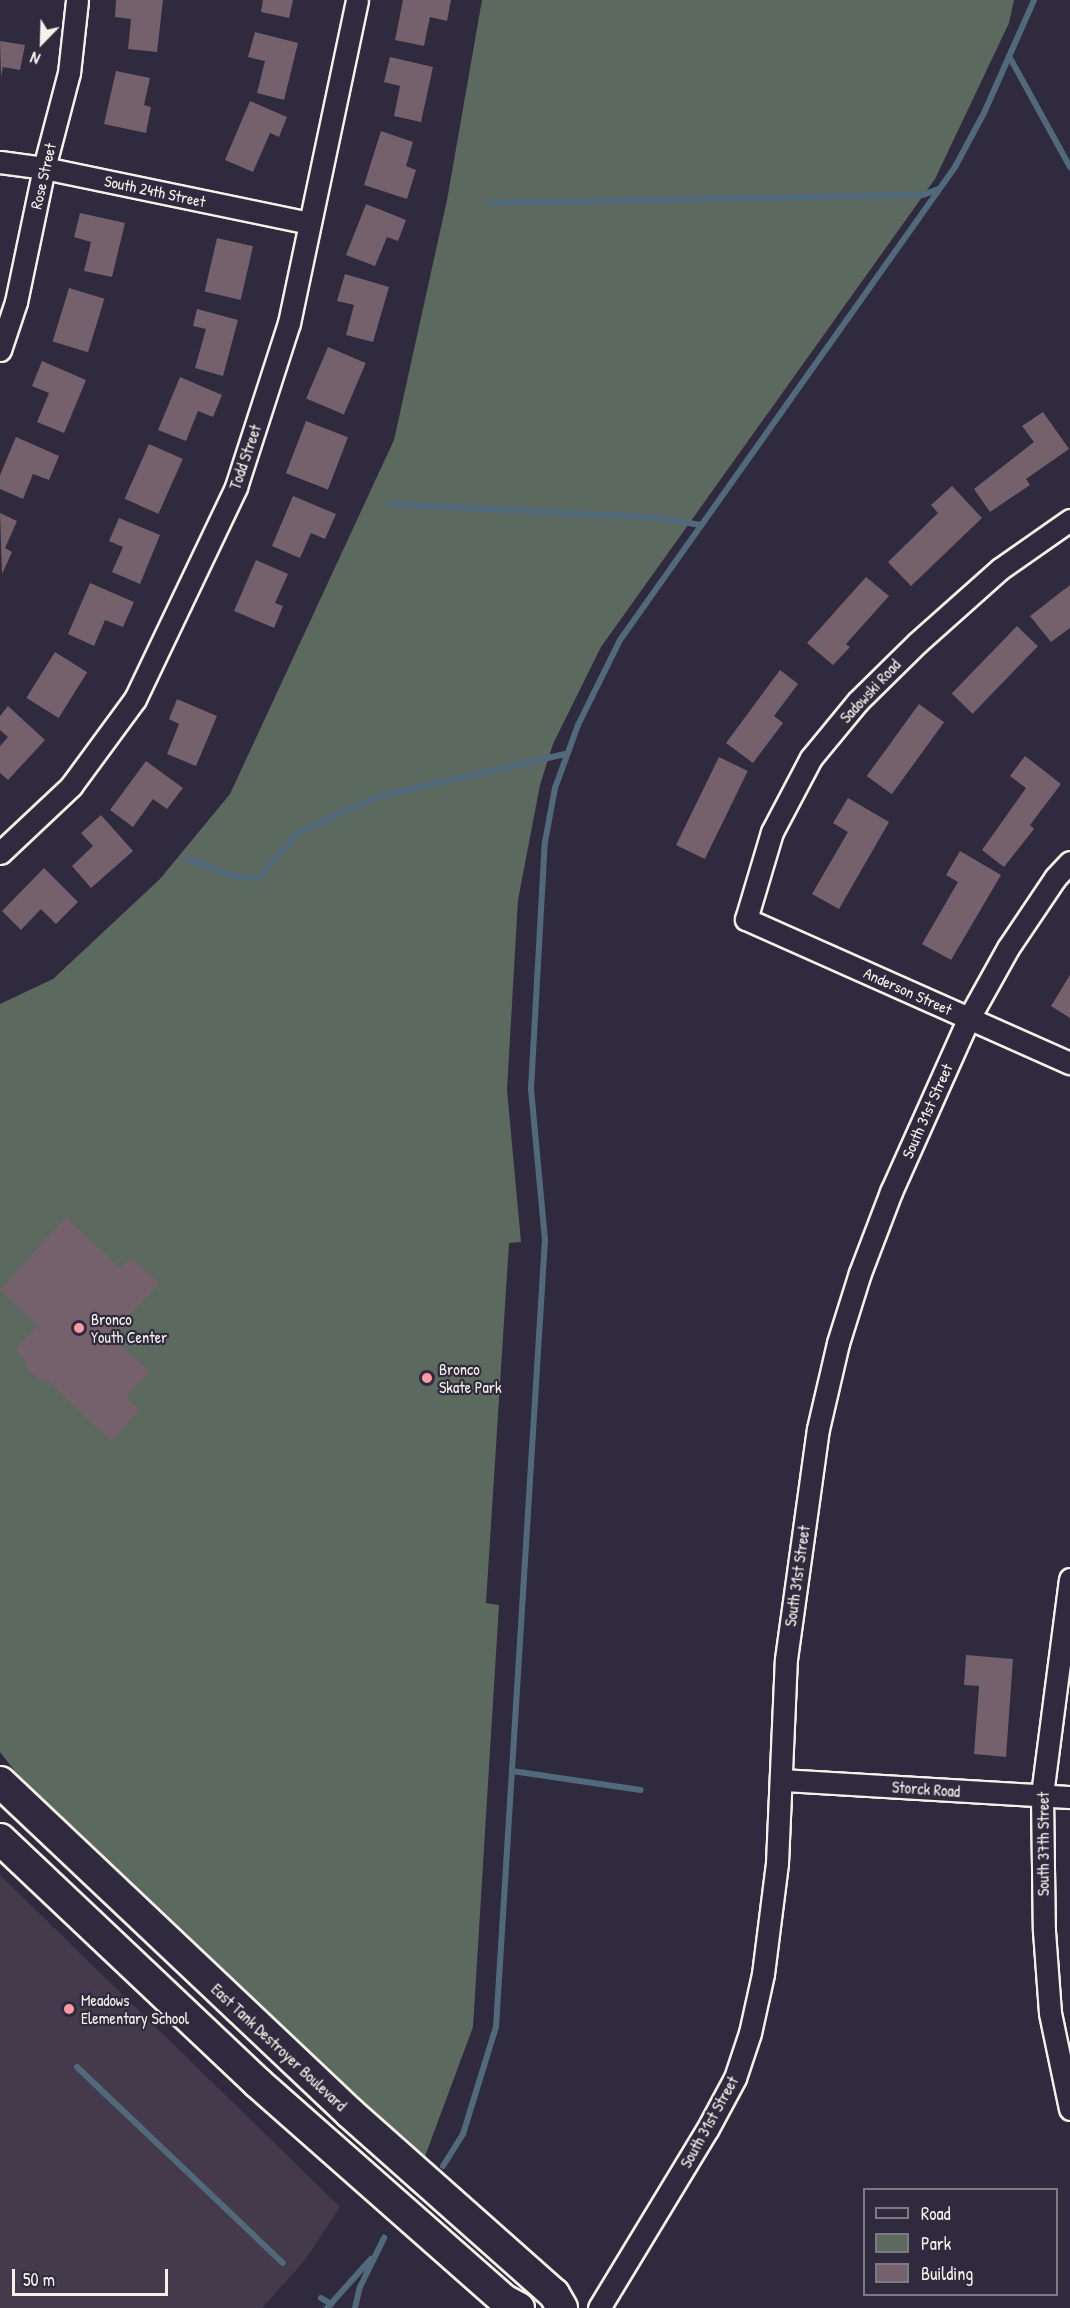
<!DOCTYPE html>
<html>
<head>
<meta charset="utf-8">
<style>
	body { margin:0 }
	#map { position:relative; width:1070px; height:2308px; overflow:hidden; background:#2f2a3d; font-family:"Patrick Hand",sans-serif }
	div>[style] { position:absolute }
	.built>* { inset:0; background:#443a4b }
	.green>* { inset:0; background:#5c695f }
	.stream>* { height:6px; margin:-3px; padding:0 3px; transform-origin:3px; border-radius:3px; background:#516a7b }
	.building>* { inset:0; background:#75616b; transform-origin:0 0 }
	.roads { filter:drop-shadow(2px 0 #f4f1e8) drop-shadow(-2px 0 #f4f1e8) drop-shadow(0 2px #f4f1e8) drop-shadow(0 -2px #f4f1e8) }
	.street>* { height:21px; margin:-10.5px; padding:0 10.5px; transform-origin:10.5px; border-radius:10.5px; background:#2f2a3d }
	.secondary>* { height:30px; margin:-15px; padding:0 15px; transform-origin:15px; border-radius:15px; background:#2f2a3d }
	.dots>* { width:16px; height:16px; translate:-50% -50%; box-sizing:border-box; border:3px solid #2f2a3d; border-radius:50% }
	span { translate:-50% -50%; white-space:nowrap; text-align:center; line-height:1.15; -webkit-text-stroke:4.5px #2f2a3d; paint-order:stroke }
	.street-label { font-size:16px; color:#f4f1e8 }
	.poi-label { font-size:16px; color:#f4f1e8 }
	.left { translate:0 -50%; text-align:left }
	.legend { position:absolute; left:863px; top:2188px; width:195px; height:108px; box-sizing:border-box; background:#2f2a3d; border:2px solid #7e7a81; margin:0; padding:8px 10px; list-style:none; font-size:18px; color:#f4f1e8 }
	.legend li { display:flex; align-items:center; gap:12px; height:30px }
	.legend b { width:30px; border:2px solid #7e7a81 }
	.north { position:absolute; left:12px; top:12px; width:60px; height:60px; -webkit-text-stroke:4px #2f2a3d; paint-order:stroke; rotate:203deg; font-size:16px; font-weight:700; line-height:24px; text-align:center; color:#f4f1e8 }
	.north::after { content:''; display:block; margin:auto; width:21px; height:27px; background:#f4f1e8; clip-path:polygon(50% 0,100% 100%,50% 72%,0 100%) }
	.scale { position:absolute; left:12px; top:2269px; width:156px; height:27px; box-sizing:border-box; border:3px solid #f4f1e8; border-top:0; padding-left:8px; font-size:18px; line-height:21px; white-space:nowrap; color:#f4f1e8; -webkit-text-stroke:4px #2f2a3d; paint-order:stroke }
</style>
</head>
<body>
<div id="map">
	<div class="built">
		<div style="clip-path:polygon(0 1875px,340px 2207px,305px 2260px,262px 2308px,0 2308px)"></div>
	</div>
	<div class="green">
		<div style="clip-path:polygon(482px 0,1014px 0,1009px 23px,935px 179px,601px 647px,553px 744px,540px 785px,518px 900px,507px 1090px,521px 1242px,509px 1243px,486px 1603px,499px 1605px,473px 2027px,424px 2159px,280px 2030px,39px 1802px,0 1752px,0 1004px,53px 979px,160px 879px,230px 794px,394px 440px,447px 200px)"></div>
	</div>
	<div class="stream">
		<div style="left:1009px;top:56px;width:127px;rotate:61.2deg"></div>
		<div style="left:491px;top:203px;width:432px;rotate:-1.1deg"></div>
		<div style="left:923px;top:195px;width:17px;rotate:-21deg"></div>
		<div style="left:389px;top:504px;width:261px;rotate:2.9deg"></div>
		<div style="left:650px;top:517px;width:52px;rotate:8.9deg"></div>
		<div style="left:187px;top:858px;width:52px;rotate:21.6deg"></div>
		<div style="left:235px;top:877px;width:23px;rotate:2deg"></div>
		<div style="left:258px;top:878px;width:62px;rotate:-48.3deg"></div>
		<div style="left:299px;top:832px;width:85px;rotate:-24.4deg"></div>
		<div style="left:376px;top:797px;width:194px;rotate:-12.8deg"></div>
		<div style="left:512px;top:1771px;width:130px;rotate:8.4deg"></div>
		<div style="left:77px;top:2067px;width:284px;rotate:43.6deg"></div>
		<div style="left:443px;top:2166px;width:38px;rotate:-58deg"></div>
		<div style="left:463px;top:2134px;width:112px;rotate:-72.9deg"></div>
		<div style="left:496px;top:2027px;width:789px;rotate:-86.44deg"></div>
		<div style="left:545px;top:1240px;width:152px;rotate:-95.3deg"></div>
		<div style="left:531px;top:1089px;width:247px;rotate:-86.8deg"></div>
		<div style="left:545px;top:842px;width:55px;rotate:-79.5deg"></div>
		<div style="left:555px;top:788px;width:67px;rotate:-69.9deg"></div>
		<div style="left:578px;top:725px;width:95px;rotate:-63.7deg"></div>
		<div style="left:620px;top:640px;width:580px;rotate:-54.69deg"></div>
		<div style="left:955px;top:167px;width:61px;rotate:-61.8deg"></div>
		<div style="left:984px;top:113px;width:124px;rotate:-66.1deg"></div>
		<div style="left:321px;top:2298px;width:12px;rotate:31deg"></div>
		<div style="left:327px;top:2308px;width:66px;rotate:-48.1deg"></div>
		<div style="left:355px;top:2308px;width:22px;rotate:-77deg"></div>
		<div style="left:360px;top:2287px;width:55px;rotate:-63.9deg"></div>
	</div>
	<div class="building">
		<div style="clip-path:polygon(116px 0,163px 0,157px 52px,128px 49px,131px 19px,115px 17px)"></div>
		<div style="clip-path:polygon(263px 0,293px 0,289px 18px,261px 12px)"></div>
		<div style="clip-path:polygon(403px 0,451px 0,447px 21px,430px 17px,424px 46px,395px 40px)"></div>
		<div style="clip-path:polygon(255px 32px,298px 43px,284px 100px,257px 93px,265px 61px,248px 57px)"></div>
		<div style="clip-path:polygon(0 41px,25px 45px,20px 70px,3px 67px,1px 77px)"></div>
		<div style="clip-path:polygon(390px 57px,433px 67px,421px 122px,394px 116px,400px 86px,384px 82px)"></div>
		<div style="clip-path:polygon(116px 71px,150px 78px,144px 105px,151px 107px,146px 133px,104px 124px)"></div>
		<div style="clip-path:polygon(250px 101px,287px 117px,279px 137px,270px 133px,253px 172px,225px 160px)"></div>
		<div style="clip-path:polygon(381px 131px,413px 142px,406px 166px,416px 170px,407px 199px,364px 185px)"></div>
		<div style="clip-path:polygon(366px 204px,406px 220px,398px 241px,387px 237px,375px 266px,346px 255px)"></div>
		<div style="clip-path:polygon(80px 213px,125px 223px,112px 277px,84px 271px,91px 242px,74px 237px)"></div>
		<div style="left:217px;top:238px;width:37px;height:55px;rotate:13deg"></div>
		<div style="clip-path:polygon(345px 274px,389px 287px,373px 342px,346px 335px,354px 305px,337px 301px)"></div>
		<div style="left:69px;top:288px;width:37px;height:56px;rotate:17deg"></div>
		<div style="clip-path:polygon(197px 309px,238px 320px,223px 376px,195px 368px,206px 329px,193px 326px)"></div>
		<div style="left:328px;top:347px;width:41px;height:56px;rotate:23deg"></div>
		<div style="clip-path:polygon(42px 361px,86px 380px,64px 433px,37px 422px,49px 393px,32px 386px)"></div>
		<div style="clip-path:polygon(180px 377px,222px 395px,213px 417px,198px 411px,186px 441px,158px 430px)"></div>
		<div style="clip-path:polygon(1043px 412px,1069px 449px,1026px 479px,1030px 485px,990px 512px,974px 489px,1034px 442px,1022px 426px)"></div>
		<div style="left:306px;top:421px;width:45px;height:56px;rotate:21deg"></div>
		<div style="clip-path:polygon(16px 437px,59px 456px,49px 480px,33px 474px,23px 499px,0 489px,0 475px)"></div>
		<div style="left:149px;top:444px;width:37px;height:60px;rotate:24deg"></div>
		<div style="clip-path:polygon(952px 486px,982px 518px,911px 586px,888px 562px,938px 513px,931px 505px)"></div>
		<div style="clip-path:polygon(293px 496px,336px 514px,325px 539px,311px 533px,300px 558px,272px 546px)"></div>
		<div style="clip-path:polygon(0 513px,17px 521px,5px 548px,12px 552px,2px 574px)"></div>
		<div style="clip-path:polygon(119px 518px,160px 535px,140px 584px,112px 572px,123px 547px,109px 541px)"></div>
		<div style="clip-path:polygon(256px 560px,288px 574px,275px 603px,283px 606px,274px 628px,234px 611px)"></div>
		<div style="clip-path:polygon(866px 577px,889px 596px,846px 644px,850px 647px,833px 665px,807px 643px)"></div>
		<div style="clip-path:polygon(90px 583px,134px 602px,123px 627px,105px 620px,94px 646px,68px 634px)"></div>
		<div style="clip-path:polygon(1070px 585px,1070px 628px,1051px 642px,1030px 616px)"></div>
		<div style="left:1017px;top:626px;width:29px;height:94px;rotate:44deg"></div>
		<div style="left:55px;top:652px;width:38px;height:54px;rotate:32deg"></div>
		<div style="clip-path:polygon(780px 670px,798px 684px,774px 716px,783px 723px,753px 763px,726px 743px)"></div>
		<div style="clip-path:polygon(177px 699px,217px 716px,196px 766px,167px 754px,179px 724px,169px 719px)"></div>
		<div style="left:919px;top:704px;width:31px;height:89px;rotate:36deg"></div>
		<div style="clip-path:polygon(8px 706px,45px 740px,8px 780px,0 773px,0 746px,8px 737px,0 730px,0 716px)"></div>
		<div style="clip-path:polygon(1025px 756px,1061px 784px,1030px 825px,1034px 829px,1004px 867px,982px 850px,1026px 788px,1010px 776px)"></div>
		<div style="left:719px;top:757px;width:32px;height:98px;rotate:26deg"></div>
		<div style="clip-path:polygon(146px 761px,183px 788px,167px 809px,153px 799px,133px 827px,110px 810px)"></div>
		<div style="clip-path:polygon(848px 798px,889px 822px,839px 909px,812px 894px,848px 832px,833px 823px)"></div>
		<div style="clip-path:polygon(101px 815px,133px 851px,91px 888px,72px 866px,93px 846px,81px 833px)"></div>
		<div style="clip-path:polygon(960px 851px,1001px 875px,951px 960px,922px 944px,958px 882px,946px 875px)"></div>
		<div style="clip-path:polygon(44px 868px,78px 902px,56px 924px,41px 909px,21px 930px,2px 911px)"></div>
		<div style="clip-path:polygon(1070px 975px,1070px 1018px,1051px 1006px)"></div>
		<div style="clip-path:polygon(66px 1217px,121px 1269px,131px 1257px,159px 1284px,124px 1321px,127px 1324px,118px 1334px,115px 1331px,110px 1335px,150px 1372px,126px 1397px,140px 1410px,111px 1441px,46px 1379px,42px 1383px,23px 1365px,26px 1361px,15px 1350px,38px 1325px,0 1290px)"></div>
		<div style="clip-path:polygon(966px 1655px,1013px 1659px,1006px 1757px,974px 1754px,979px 1686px,964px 1685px)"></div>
	</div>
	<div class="roads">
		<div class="street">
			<div style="left:0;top:162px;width:44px;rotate:7.8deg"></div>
			<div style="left:44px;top:168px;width:271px;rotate:11.7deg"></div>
			<div style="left:0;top:350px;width:51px;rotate:-71.6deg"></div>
			<div style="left:16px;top:302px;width:137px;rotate:-78.2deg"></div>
			<div style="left:44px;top:168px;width:98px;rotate:-75.3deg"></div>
			<div style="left:69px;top:73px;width:73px;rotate:-83.7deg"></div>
			<div style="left:1070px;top:520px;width:85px;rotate:145deg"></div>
			<div style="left:1000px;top:569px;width:111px;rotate:138.3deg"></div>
			<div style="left:917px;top:643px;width:83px;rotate:135.5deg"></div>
			<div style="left:858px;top:701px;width:74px;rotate:129.5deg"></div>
			<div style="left:811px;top:758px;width:84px;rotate:117.8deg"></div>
			<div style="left:772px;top:832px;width:91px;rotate:106.6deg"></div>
			<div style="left:746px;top:919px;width:355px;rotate:24deg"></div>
			<div style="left:0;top:853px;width:98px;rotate:-43.3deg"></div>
			<div style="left:71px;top:786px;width:108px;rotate:-53.7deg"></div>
			<div style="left:135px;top:699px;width:235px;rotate:-64.5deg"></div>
			<div style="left:236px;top:487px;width:172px;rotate:-72.1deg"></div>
			<div style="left:289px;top:323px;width:330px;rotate:-78.1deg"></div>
			<div style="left:1070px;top:1579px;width:219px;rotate:97.4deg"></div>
			<div style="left:1042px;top:1796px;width:135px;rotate:89.2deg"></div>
			<div style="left:1044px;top:1931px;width:82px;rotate:85.8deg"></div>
			<div style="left:1050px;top:2013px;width:98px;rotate:78.2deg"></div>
			<div style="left:783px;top:1780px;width:288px;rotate:3.4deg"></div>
			<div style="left:599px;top:2308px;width:208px;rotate:-58.8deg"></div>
			<div style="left:707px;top:2130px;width:59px;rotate:-61.7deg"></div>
			<div style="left:735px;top:2078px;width:47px;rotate:-71.6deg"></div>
			<div style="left:750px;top:2033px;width:60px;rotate:-77.6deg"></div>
			<div style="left:763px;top:1974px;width:112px;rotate:-82.8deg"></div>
			<div style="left:777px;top:1863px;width:204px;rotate:-87.5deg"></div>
			<div style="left:786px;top:1659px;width:232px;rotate:-82.1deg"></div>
			<div style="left:818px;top:1429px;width:88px;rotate:-76.9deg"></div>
			<div style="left:838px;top:1343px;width:73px;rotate:-72.6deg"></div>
			<div style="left:860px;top:1273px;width:87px;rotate:-69.1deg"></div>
			<div style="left:891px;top:1192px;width:191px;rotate:-65.9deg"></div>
			<div style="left:969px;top:1018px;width:80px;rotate:-60.9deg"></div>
			<div style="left:1008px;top:948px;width:84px;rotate:-56.1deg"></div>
			<div style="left:1055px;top:878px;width:22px;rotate:-47deg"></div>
		</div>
		<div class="secondary">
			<div style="left:0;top:1782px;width:482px;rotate:43.4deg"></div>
			<div style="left:350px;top:2113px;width:273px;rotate:41.6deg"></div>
			<div style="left:554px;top:2294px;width:16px;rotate:60deg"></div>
			<div style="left:0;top:1839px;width:355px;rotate:43.4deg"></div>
			<div style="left:258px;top:2083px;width:328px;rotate:41.4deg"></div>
			<div style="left:504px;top:2300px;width:17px;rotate:28deg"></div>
		</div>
	</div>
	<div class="dots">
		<div style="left:79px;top:1328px;background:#ff9aa2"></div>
		<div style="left:427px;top:1378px;background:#ff9aa2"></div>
		<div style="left:69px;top:2009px;background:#ff9aa2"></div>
	</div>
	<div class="street-label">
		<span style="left:43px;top:176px;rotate:-77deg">Rose Street</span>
		<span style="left:155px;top:191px;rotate:12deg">South 24th Street</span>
		<span style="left:245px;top:457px;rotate:-71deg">Todd Street</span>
		<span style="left:870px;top:691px;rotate:-47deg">Sadowski Road</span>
		<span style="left:908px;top:991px;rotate:24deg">Anderson Street</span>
		<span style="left:927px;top:1111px;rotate:-66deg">South 31st Street</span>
		<span style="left:797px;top:1576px;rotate:-82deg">South 31st Street</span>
		<span style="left:926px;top:1789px;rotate:4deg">Storck Road</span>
		<span style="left:1043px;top:1844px;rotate:-90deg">South 37th Street</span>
		<span style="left:279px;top:2047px;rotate:43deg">East Tank Destroyer Boulevard</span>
		<span style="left:709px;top:2122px;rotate:-61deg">South 31st Street</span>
	</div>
	<div class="poi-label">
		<span class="left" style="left:91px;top:1328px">Bronco<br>Youth Center</span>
		<span class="left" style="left:439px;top:1378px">Bronco<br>Skate Park</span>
		<span class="left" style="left:81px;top:2009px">Meadows<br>Elementary School</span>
	</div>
	<ul class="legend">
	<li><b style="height:8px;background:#2f2a3d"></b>Road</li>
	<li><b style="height:16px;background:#5c695f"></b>Park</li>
	<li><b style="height:16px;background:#75616b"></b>Building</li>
	</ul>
	<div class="north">N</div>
	<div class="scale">50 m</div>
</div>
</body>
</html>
